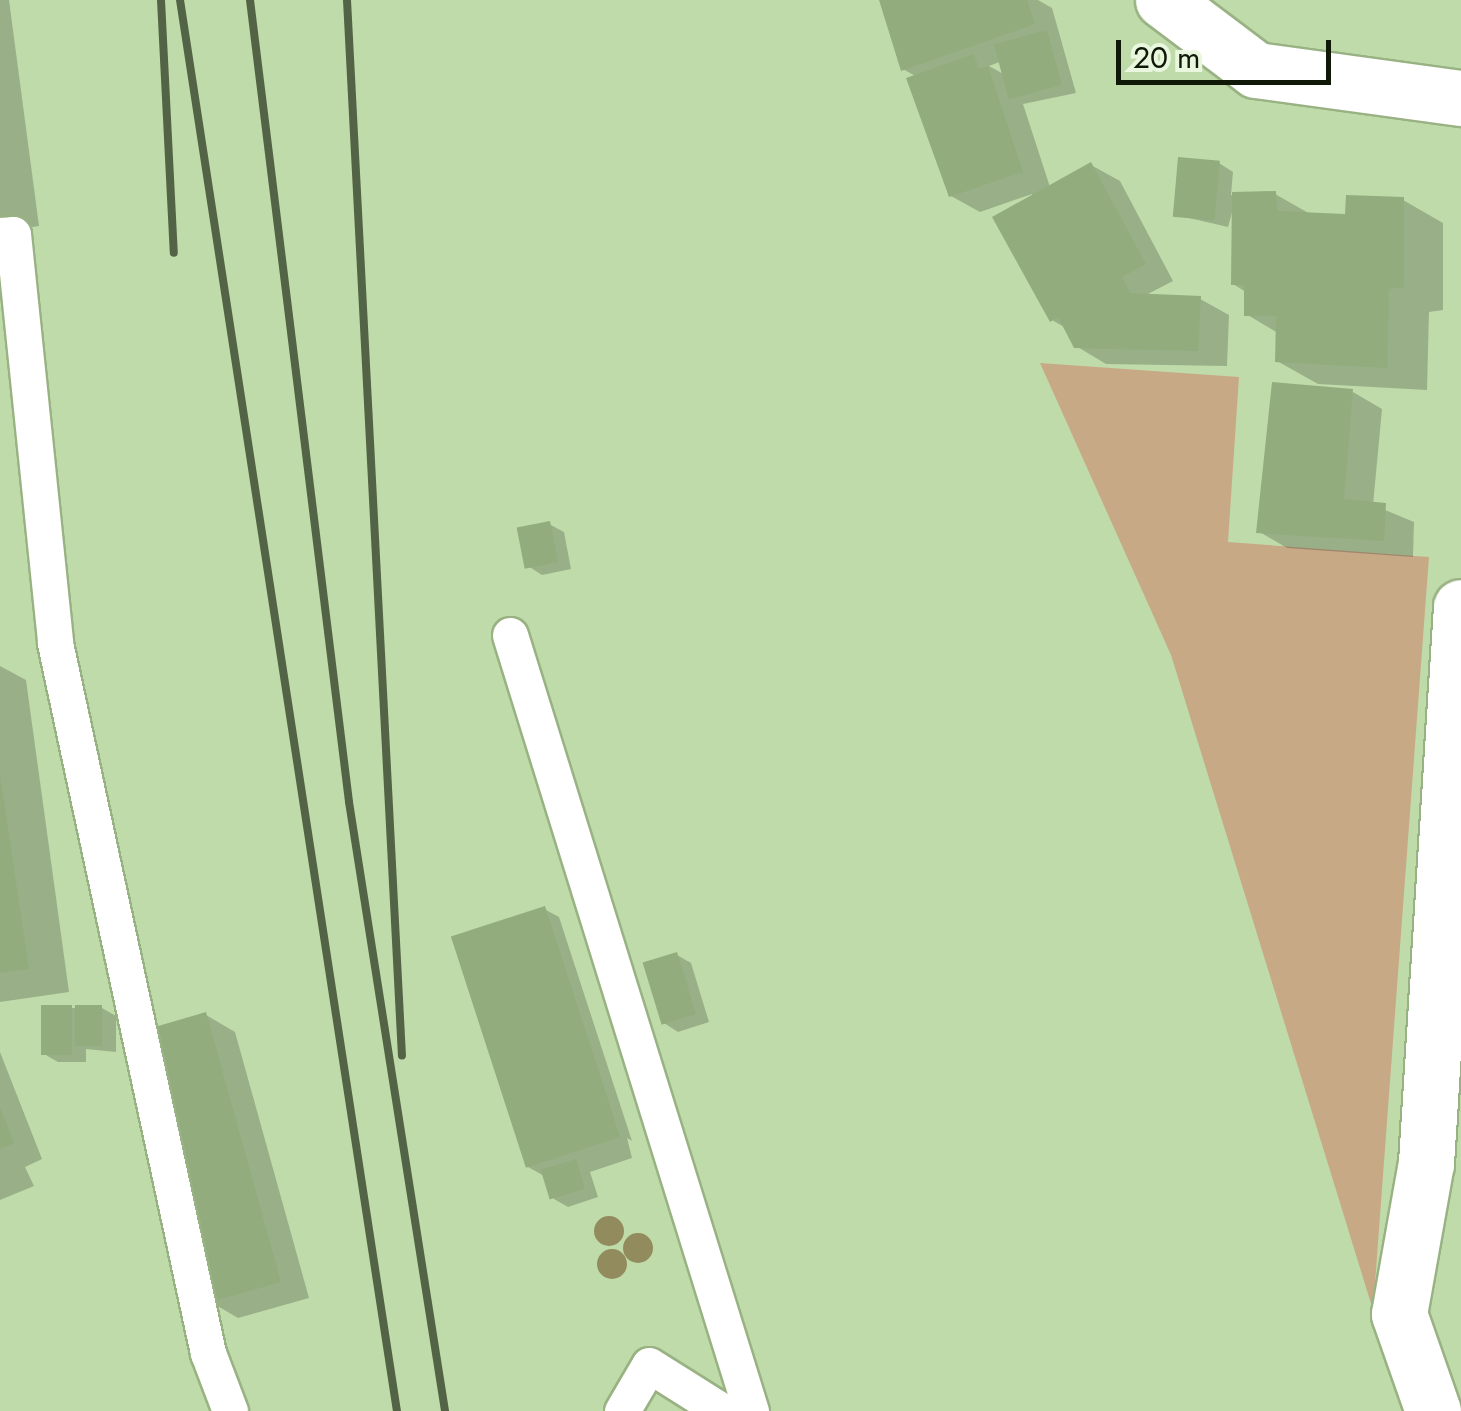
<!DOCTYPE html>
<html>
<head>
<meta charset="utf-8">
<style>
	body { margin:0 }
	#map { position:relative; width:1461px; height:1411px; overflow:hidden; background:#c0dbaa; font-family:Jost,sans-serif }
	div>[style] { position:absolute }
	.green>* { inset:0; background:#c8a986 }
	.shadow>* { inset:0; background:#0003 }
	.building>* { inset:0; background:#93ac7d; transform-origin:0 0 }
	.roads { filter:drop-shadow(2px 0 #99b283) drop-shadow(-2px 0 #99b283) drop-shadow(0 2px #99b283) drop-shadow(0 -2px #99b283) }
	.service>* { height:35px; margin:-17.5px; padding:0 17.5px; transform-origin:17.5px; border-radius:17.5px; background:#fff }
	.minor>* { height:55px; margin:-27.5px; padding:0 27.5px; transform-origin:27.5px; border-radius:27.5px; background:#fff }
	.tertiary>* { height:55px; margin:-27.5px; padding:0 27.5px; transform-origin:27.5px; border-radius:27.5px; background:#fff }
	.rail>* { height:8px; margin:-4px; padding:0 4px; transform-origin:4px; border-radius:4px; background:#536345 }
	.trees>* { width:30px; height:30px; margin:-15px; border-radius:50%; background:#928b5e }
	span { translate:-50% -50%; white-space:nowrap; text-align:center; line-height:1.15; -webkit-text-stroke:8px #e9f7de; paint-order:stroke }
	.scale { position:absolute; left:1116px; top:40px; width:215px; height:45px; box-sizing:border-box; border:5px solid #101907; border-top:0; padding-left:12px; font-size:30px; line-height:35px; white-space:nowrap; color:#101907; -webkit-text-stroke:8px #e9f7de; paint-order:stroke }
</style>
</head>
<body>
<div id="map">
	<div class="green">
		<div style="clip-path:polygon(1040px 363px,1239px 377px,1228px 542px,1429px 557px,1373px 1310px,1171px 655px)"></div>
	</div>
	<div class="shadow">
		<div style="clip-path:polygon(0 0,9px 0,39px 226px,0 232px)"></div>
		<div style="clip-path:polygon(evenodd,882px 0,1038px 0,1052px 8px,1076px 93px,1023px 104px,1050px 187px,1091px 165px,1120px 181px,1173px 281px,1144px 296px,1200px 299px,1229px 315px,1227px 366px,1106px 364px,1076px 346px,1066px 328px,1052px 320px,1032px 194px,980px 212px,951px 196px,917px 77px,903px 69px,882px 0,1002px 61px,1007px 76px,989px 66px,1002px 61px)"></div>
		<div style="clip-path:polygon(1219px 163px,1233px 172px,1231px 195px,1275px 194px,1312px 215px,1347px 216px,1403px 200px,1443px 223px,1443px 310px,1429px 312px,1427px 390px,1318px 384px,1277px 361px,1278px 333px,1246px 314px,1246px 292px,1233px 284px,1234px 205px,1228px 227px,1176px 215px)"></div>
		<div style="clip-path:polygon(1353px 392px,1382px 409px,1373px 505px,1414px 522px,1413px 557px,1287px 548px,1258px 531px)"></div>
		<div style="clip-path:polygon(549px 524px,564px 532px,571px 569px,542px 575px,528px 566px)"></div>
		<div style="clip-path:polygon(0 666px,26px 680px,69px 992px,0 1002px)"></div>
		<div style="clip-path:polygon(544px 909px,559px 917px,632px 1141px,627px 1138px,632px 1158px,590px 1172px,598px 1197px,568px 1207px,554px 1199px,546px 1177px,528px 1167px)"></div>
		<div style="clip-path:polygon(677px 955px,691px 963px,709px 1022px,678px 1032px,664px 1023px)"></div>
		<div style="clip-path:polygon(72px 1008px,102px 1008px,116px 1016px,116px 1052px,86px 1049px,86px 1062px,58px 1062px,44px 1054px)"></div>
		<div style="clip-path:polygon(206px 1015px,235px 1032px,309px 1298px,238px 1318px,209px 1301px)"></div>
		<div style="clip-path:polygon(0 1052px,42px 1159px,25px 1167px,34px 1186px,0 1200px)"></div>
	</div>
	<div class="building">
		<div style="clip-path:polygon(879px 0,1027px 0,1035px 24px,901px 71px)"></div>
		<div style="left:1047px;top:30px;width:57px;height:55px;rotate:75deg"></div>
		<div style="clip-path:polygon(974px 54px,979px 69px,988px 66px,1023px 172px,949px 197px,906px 78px)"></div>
		<div style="left:1178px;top:157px;width:42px;height:60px;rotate:5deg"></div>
		<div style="clip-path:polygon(1091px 162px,1146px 264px,1122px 277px,1130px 293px,1201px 296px,1198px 351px,1074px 348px,1058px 317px,1050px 322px,992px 217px)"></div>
		<div style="clip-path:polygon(1276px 191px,1277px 211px,1345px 214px,1346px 195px,1404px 197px,1404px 287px,1389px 289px,1387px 368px,1275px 362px,1276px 316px,1244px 316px,1244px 285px,1231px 285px,1232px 192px)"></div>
		<div style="clip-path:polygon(1272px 382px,1353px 389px,1344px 499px,1386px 503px,1384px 541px,1256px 533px)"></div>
		<div style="left:550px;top:521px;width:42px;height:34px;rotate:79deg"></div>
		<div style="clip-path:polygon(0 775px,29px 969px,0 973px)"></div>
		<div style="left:545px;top:906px;width:243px;height:99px;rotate:72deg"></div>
		<div style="left:677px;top:952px;width:65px;height:36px;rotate:73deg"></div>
		<div style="left:41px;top:1005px;width:31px;height:50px"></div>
		<div style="left:75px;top:1005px;width:27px;height:41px"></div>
		<div style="clip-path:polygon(206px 1012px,281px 1282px,207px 1303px,148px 1029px)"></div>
		<div style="clip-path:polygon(0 1107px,14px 1143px,0 1149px)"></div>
		<div style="left:576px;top:1159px;width:31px;height:37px;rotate:73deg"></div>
	</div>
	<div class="roads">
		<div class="service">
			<div style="left:0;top:235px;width:13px;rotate:-4deg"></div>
			<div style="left:13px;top:234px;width:411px;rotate:84.1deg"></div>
			<div style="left:55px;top:643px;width:726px;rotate:77.84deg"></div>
			<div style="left:208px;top:1353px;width:62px;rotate:69.2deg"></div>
			<div style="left:510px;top:635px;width:813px;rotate:72.75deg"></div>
			<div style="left:622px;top:1411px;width:53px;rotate:-59.6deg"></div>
			<div style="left:649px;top:1365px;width:86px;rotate:32.2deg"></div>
		</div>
		<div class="minor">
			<div style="left:1433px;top:1411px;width:103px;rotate:-109.3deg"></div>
			<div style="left:1399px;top:1314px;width:153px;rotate:-79.9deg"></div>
			<div style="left:1426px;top:1163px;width:557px;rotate:-86.4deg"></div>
		</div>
		<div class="tertiary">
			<div style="left:1163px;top:0;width:116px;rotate:37deg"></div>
			<div style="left:1256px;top:70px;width:207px;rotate:7.8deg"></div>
		</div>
	</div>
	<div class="rail">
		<div style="left:161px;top:0;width:253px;rotate:87.1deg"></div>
		<div style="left:180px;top:0;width:1428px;rotate:81.26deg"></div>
		<div style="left:250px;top:0;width:808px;rotate:82.96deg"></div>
		<div style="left:349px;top:802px;width:617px;rotate:81.04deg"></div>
		<div style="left:347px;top:0;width:1057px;rotate:87.02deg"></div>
	</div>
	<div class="trees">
		<div style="left:609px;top:1231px"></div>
		<div style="left:638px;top:1248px"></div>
		<div style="left:612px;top:1264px"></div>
	</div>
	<div class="scale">20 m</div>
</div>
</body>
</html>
